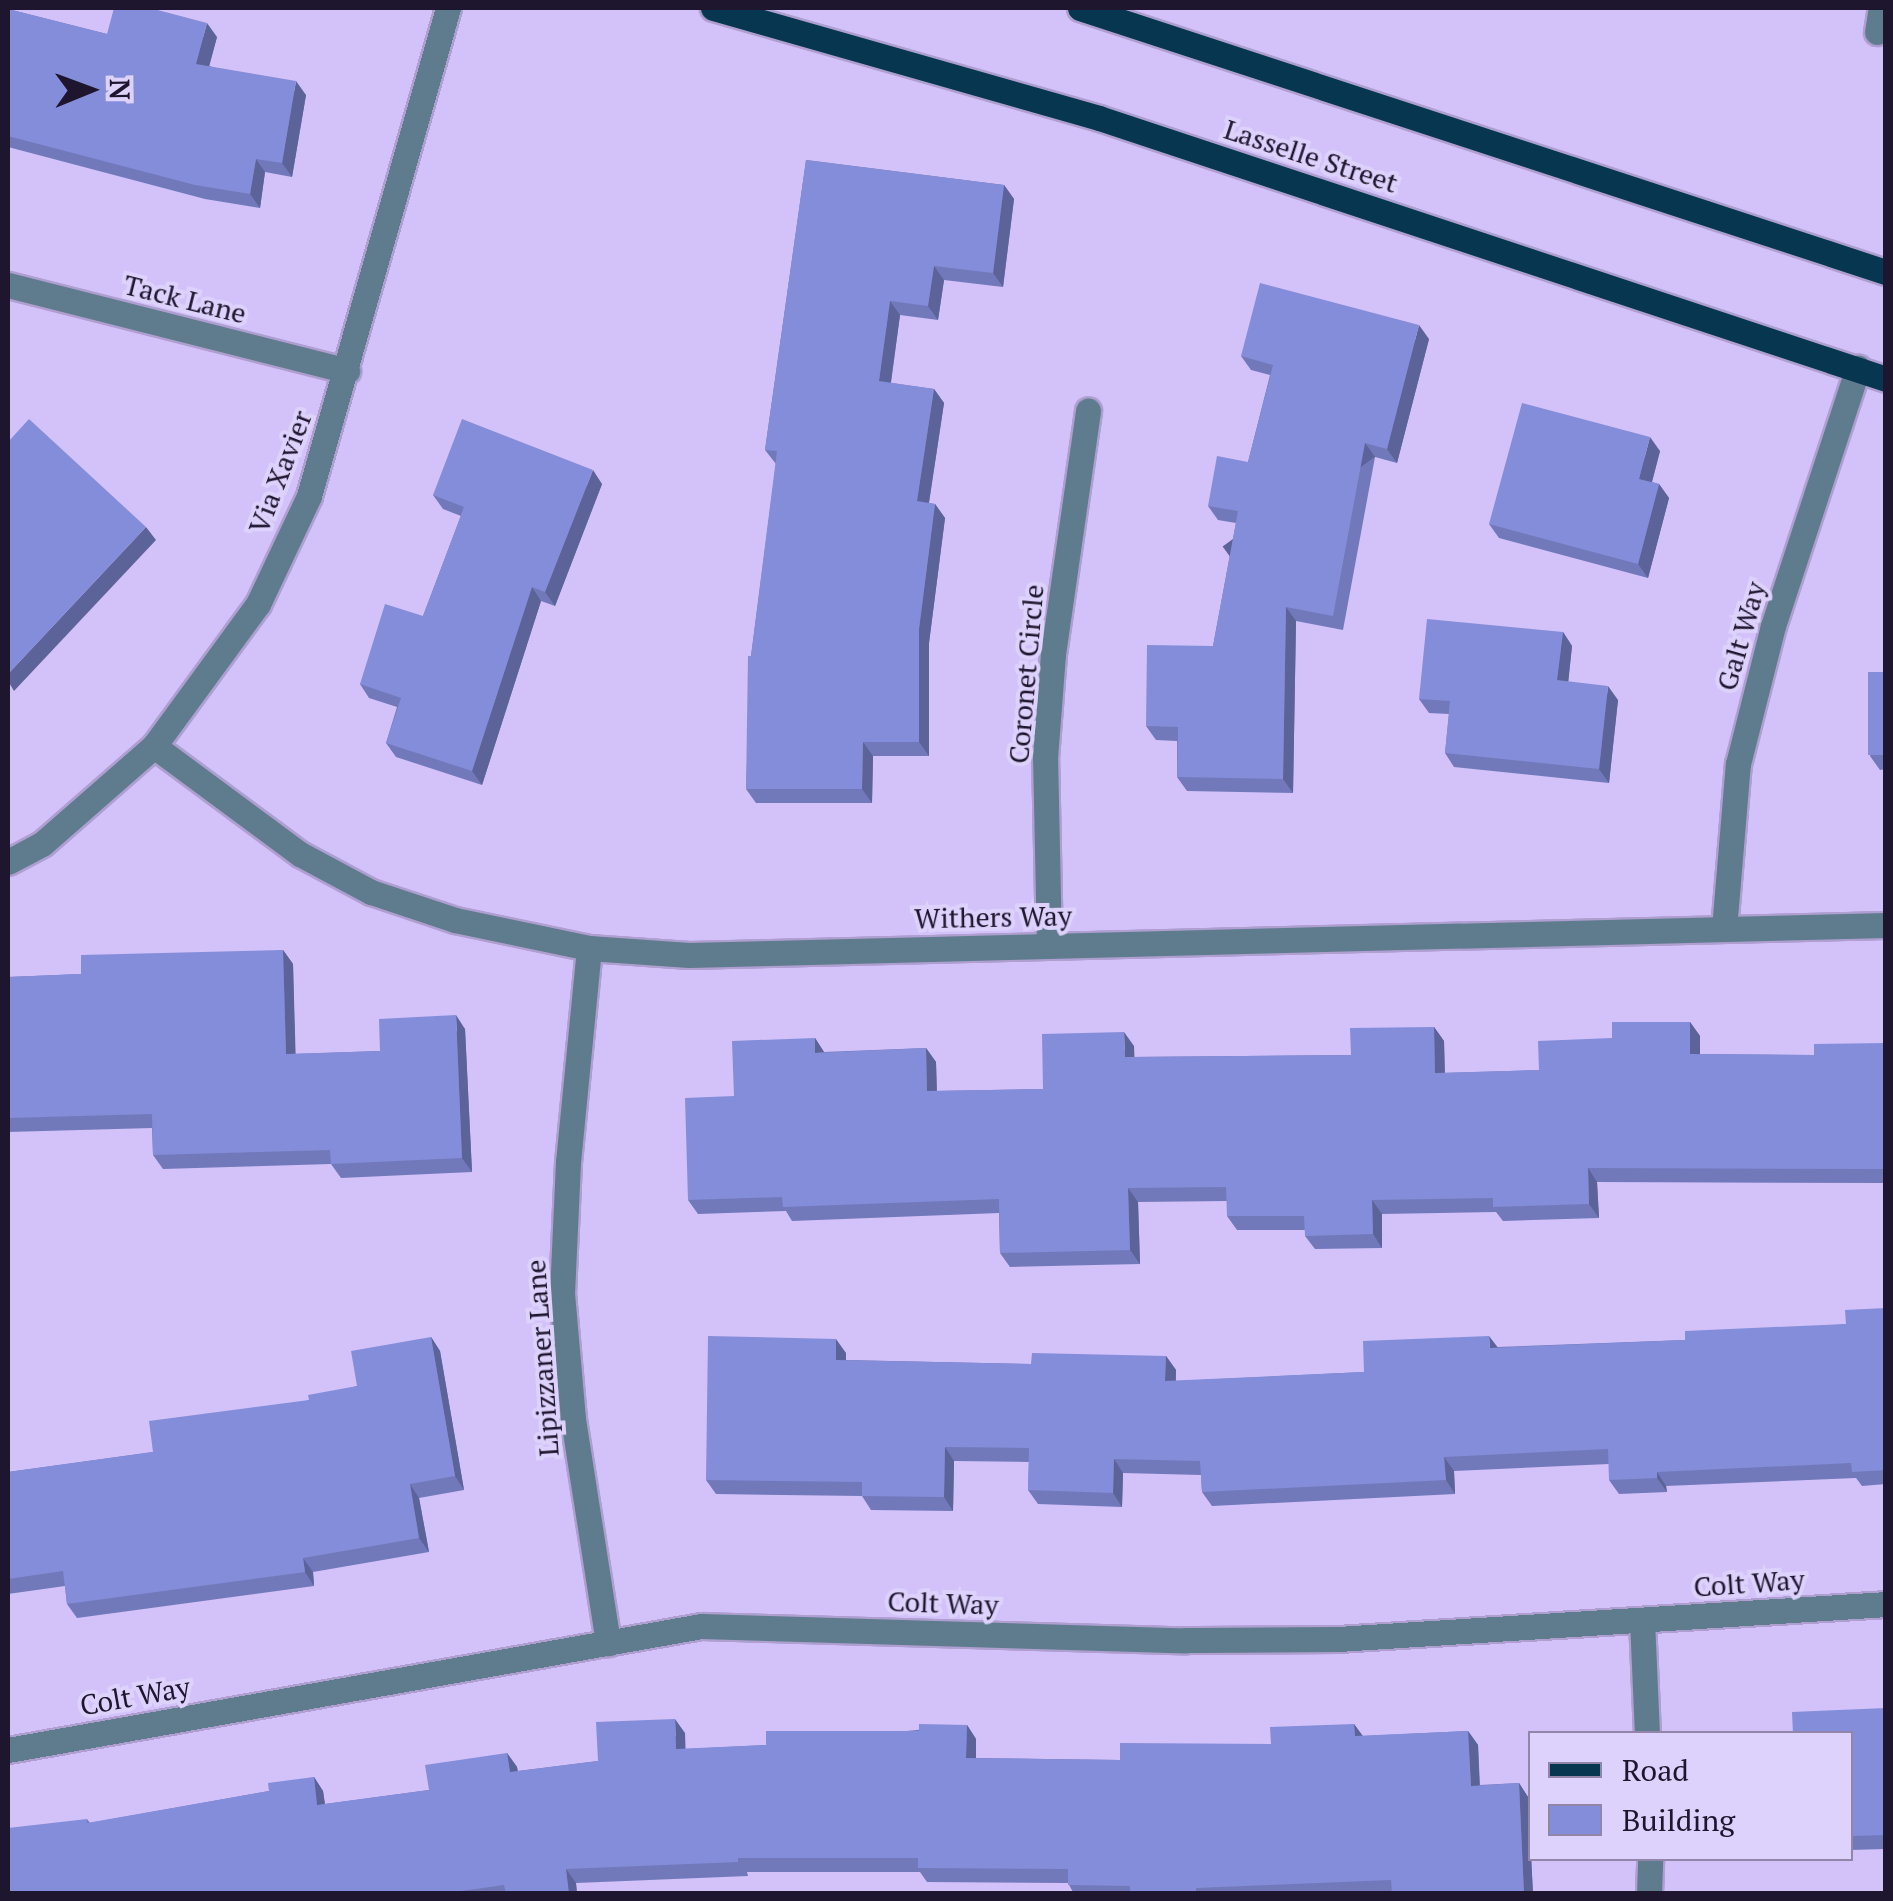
<!DOCTYPE html>
<html>
<head>
<meta charset="utf-8">
<style>
	body { margin:0 }
	#map { position:relative; width:1893px; height:1901px; overflow:hidden; background:#d2c2f9; font-family:"PT Serif",serif }
	div>[style] { position:absolute }
	.roads { filter:drop-shadow(2px 0 #ae9fd0) drop-shadow(-2px 0 #ae9fd0) drop-shadow(0 2px #ae9fd0) drop-shadow(0 -2px #ae9fd0) }
	.minor>* { height:25px; margin:-12.5px; padding:0 12.5px; transform-origin:12.5px; border-radius:12.5px; background:#5f7b8e }
	.major>* { height:25px; margin:-12.5px; padding:0 12.5px; transform-origin:12.5px; border-radius:12.5px; background:#073750 }
	.wall>* { inset:0; background:#7279bb }
	.shaded-wall>* { inset:0; background:#5c6398; transform-origin:0 0 }
	.building>* { inset:0; background:#848dd9; transform-origin:0 0 }
	span { translate:-50% -50%; white-space:nowrap; text-align:center; line-height:1.15; -webkit-text-stroke:8px #ddd2fb; paint-order:stroke }
	.street-label { font-size:28px; color:#1e152e }
	.frame { position:absolute; inset:0; border:10px solid #1e152e; pointer-events:none }
	.legend { position:absolute; left:1528px; top:1731px; width:325px; height:130px; box-sizing:border-box; background:#ddd2fb; border:2px solid #9186a9; margin:0; padding:12px 18px; list-style:none; font-size:30px; color:#1e152e }
	.legend li { display:flex; align-items:center; gap:20px; height:50px }
	.legend b { width:50px; border:2px solid #9186a9 }
	.north { position:absolute; left:40px; top:40px; width:100px; height:100px; -webkit-text-stroke:8px #ddd2fb; paint-order:stroke; rotate:89deg; font-size:28px; font-weight:700; line-height:40px; text-align:center; color:#1e152e }
	.north::after { content:''; display:block; margin:auto; width:35px; height:45px; background:#1e152e; clip-path:polygon(50% 0,100% 100%,50% 72%,0 100%) }
</style>
</head>
<body>
<div id="map">
	<div class="roads">
		<div class="minor">
			<div style="left:1877px;top:32px;width:24px;rotate:-81deg"></div>
			<div style="left:8px;top:285px;width:350px;rotate:14.2deg"></div>
			<div style="left:154px;top:746px;width:182px;rotate:36.5deg"></div>
			<div style="left:300px;top:854px;width:81px;rotate:28.2deg"></div>
			<div style="left:371px;top:892px;width:89px;rotate:18.4deg"></div>
			<div style="left:455px;top:920px;width:137px;rotate:11.8deg"></div>
			<div style="left:589px;top:948px;width:100px;rotate:4deg"></div>
			<div style="left:689px;top:955px;width:1197px;rotate:-1.44deg"></div>
			<div style="left:8px;top:862px;width:38px;rotate:-28deg"></div>
			<div style="left:42px;top:844px;width:149px;rotate:-41.2deg"></div>
			<div style="left:154px;top:746px;width:176px;rotate:-53.8deg"></div>
			<div style="left:258px;top:604px;width:119px;rotate:-64.7deg"></div>
			<div style="left:309px;top:496px;width:507px;rotate:-74.1deg"></div>
			<div style="left:1724px;top:929px;width:166px;rotate:-85.2deg"></div>
			<div style="left:1738px;top:764px;width:142px;rotate:-75.8deg"></div>
			<div style="left:1773px;top:626px;width:272px;rotate:-71.8deg"></div>
			<div style="left:1049px;top:945px;width:187px;rotate:-91.2deg"></div>
			<div style="left:1045px;top:758px;width:104px;rotate:-85.6deg"></div>
			<div style="left:1053px;top:654px;width:246px;rotate:-81.8deg"></div>
			<div style="left:589px;top:948px;width:215px;rotate:95.6deg"></div>
			<div style="left:568px;top:1162px;width:131px;rotate:92.6deg"></div>
			<div style="left:562px;top:1293px;width:126px;rotate:85deg"></div>
			<div style="left:573px;top:1419px;width:227px;rotate:81.1deg"></div>
			<div style="left:1642px;top:1620px;width:114px;rotate:87.5deg"></div>
			<div style="left:8px;top:1750px;width:704px;rotate:-10.14deg"></div>
			<div style="left:701px;top:1626px;width:485px;rotate:1.7deg"></div>
			<div style="left:1186px;top:1640px;width:152px;rotate:-0.4deg"></div>
			<div style="left:1338px;top:1639px;width:549px;rotate:-3.65deg"></div>
			<div style="left:1649px;top:1894px;width:36px;rotate:-88deg"></div>
		</div>
		<div class="major">
			<div style="left:713px;top:8px;width:401px;rotate:15.9deg"></div>
			<div style="left:1099px;top:118px;width:829px;rotate:18.35deg"></div>
			<div style="left:1080px;top:8px;width:848px;rotate:18.14deg"></div>
		</div>
	</div>
	<div class="wall">
		<div style="clip-path:polygon(8px 9px,107px 34px,217px 37px,209px 66px,306px 95px,292px 177px,265px 172px,260px 208px,205px 199px,8px 147px)"></div>
		<div style="clip-path:polygon(806px 160px,1004px 185px,1014px 199px,1003px 287px,944px 280px,938px 320px,900px 315px,891px 383px,934px 389px,944px 403px,929px 503px,935px 504px,945px 518px,929px 643px,929px 756px,873px 756px,872px 803px,756px 803px,746px 789px,751px 656px,776px 464px,765px 450px)"></div>
		<div style="clip-path:polygon(1429px 339px,1397px 463px,1375px 457px,1343px 630px,1296px 621px,1293px 793px,1187px 791px,1177px 777px,1177px 741px,1156px 740px,1146px 726px,1213px 646px,1236px 523px,1218px 520px,1208px 506px,1248px 462px,1270px 375px,1251px 370px,1241px 356px)"></div>
		<div style="clip-path:polygon(1660px 451px,1652px 482px,1659px 484px,1669px 498px,1648px 578px,1499px 538px,1489px 524px)"></div>
		<div style="clip-path:polygon(602px 484px,555px 606px,541px 601px,482px 785px,396px 757px,386px 743px,397px 707px,369px 698px,360px 684px,423px 616px,461px 516px,443px 509px,433px 495px)"></div>
		<div style="clip-path:polygon(1563px 632px,1572px 646px,1568px 682px,1618px 700px,1609px 783px,1454px 767px,1445px 753px,1449px 714px,1429px 713px,1419px 699px)"></div>
		<div style="clip-path:polygon(1886px 672px,1886px 769px,1880px 770px,1870px 756px)"></div>
		<div style="clip-path:polygon(283px 950px,293px 964px,295px 1054px,380px 1051px,465px 1029px,472px 1172px,341px 1178px,331px 1164px,163px 1169px,153px 1155px,152px 1128px,8px 1132px,8px 977px,81px 974px)"></div>
		<div style="clip-path:polygon(1690px 1022px,1700px 1036px,1700px 1054px,1814px 1055px,1886px 1043px,1886px 1183px,1597px 1182px,1599px 1218px,1503px 1221px,1496px 1212px,1382px 1214px,1382px 1248px,1315px 1249px,1305px 1236px,1305px 1230px,1237px 1230px,1227px 1216px,1227px 1201px,1138px 1202px,1140px 1264px,1010px 1267px,1000px 1253px,999px 1213px,792px 1221px,786px 1211px,698px 1214px,688px 1200px,734px 1096px,815px 1038px,824px 1052px,926px 1048px,936px 1062px,937px 1091px,1043px 1089px,1134px 1046px,1134px 1057px,1351px 1055px,1434px 1027px,1444px 1041px,1445px 1073px,1539px 1070px,1612px 1038px)"></div>
		<div style="clip-path:polygon(1886px 1308px,1886px 1484px,1862px 1486px,1856px 1478px,1666px 1486px,1667px 1492px,1619px 1494px,1609px 1480px,1609px 1464px,1454px 1471px,1455px 1494px,1212px 1506px,1202px 1492px,1201px 1475px,1123px 1473px,1122px 1507px,1038px 1504px,1028px 1490px,1029px 1462px,954px 1461px,953px 1511px,871px 1510px,862px 1496px,716px 1494px,706px 1480px,846px 1353px,846px 1360px,1031px 1364px,1166px 1356px,1176px 1370px,1176px 1381px,1364px 1372px,1497px 1347px,1685px 1340px,1846px 1324px)"></div>
		<div style="clip-path:polygon(431px 1337px,440px 1351px,464px 1490px,419px 1498px,429px 1552px,313px 1572px,314px 1586px,77px 1618px,67px 1604px,65px 1586px,8px 1594px,8px 1472px,153px 1452px,309px 1400px,357px 1386px)"></div>
		<div style="clip-path:polygon(1886px 1708px,1886px 1849px,1850px 1850px,1850px 1734px)"></div>
		<div style="clip-path:polygon(1354px 1724px,1363px 1736px,1468px 1731px,1478px 1745px,1480px 1785px,1519px 1783px,1528px 1797px,1533px 1894px,1074px 1894px,1068px 1883px,927px 1882px,920px 1872px,747px 1872px,748px 1876px,576px 1883px,577px 1894px,8px 1894px,87px 1819px,90px 1823px,269px 1791px,314px 1777px,323px 1791px,325px 1804px,429px 1790px,507px 1753px,517px 1767px,518px 1771px,598px 1761px,685px 1733px,685px 1749px,766px 1745px,967px 1725px,976px 1739px,976px 1758px,1120px 1760px,1271px 1744px)"></div>
	</div>
	<div class="shaded-wall">
		<div style="clip-path:polygon(207px 23px,217px 37px,206px 78px,196px 64px)"></div>
		<div style="clip-path:polygon(296px 81px,306px 95px,292px 177px,282px 163px)"></div>
		<div style="clip-path:polygon(256px 159px,265px 172px,260px 208px,250px 194px)"></div>
		<div style="clip-path:polygon(1004px 185px,1014px 199px,1003px 287px,993px 273px)"></div>
		<div style="clip-path:polygon(934px 266px,944px 280px,938px 320px,928px 306px)"></div>
		<div style="clip-path:polygon(890px 301px,900px 315px,889px 395px,879px 381px)"></div>
		<div style="clip-path:polygon(1419px 325px,1429px 339px,1397px 463px,1387px 449px)"></div>
		<div style="clip-path:polygon(934px 389px,944px 403px,927px 515px,917px 501px)"></div>
		<div style="clip-path:polygon(1650px 437px,1660px 451px,1649px 493px,1639px 479px)"></div>
		<div style="left:1365px;top:443px;width:17px;height:176px;rotate:54deg"></div>
		<div style="clip-path:polygon(593px 470px,602px 484px,555px 606px,545px 592px)"></div>
		<div style="clip-path:polygon(1659px 484px,1669px 498px,1648px 578px,1638px 564px)"></div>
		<div style="clip-path:polygon(935px 504px,945px 518px,929px 643px,929px 756px,919px 742px,919px 629px)"></div>
		<div style="clip-path:polygon(146px 527px,156px 540px,14px 691px,8px 681px,8px 674px)"></div>
		<div style="clip-path:polygon(532px 587px,541px 601px,482px 785px,472px 771px)"></div>
		<div style="clip-path:polygon(1286px 607px,1296px 621px,1293px 793px,1283px 779px)"></div>
		<div style="clip-path:polygon(1563px 632px,1572px 646px,1567px 694px,1557px 680px)"></div>
		<div style="clip-path:polygon(1608px 686px,1618px 700px,1609px 783px,1599px 769px)"></div>
		<div style="clip-path:polygon(863px 742px,873px 756px,872px 803px,862px 789px)"></div>
		<div style="clip-path:polygon(283px 950px,293px 964px,296px 1068px,286px 1054px)"></div>
		<div style="clip-path:polygon(456px 1015px,465px 1029px,472px 1172px,462px 1158px)"></div>
		<div style="clip-path:polygon(1690px 1022px,1700px 1036px,1700px 1068px,1690px 1054px)"></div>
		<div style="clip-path:polygon(1434px 1027px,1444px 1041px,1445px 1087px,1435px 1073px)"></div>
		<div style="clip-path:polygon(1124px 1032px,1134px 1046px,1135px 1071px,1125px 1057px)"></div>
		<div style="clip-path:polygon(815px 1038px,824px 1052px,815px 1053px)"></div>
		<div style="clip-path:polygon(926px 1048px,936px 1062px,937px 1105px,927px 1091px)"></div>
		<div style="clip-path:polygon(1588px 1168px,1597px 1182px,1599px 1218px,1589px 1204px)"></div>
		<div style="clip-path:polygon(1128px 1188px,1138px 1202px,1140px 1264px,1130px 1250px)"></div>
		<div style="clip-path:polygon(1372px 1200px,1382px 1214px,1382px 1248px,1373px 1234px)"></div>
		<div style="clip-path:polygon(1489px 1336px,1499px 1349px,1490px 1348px)"></div>
		<div style="clip-path:polygon(431px 1337px,440px 1351px,464px 1490px,455px 1476px)"></div>
		<div style="clip-path:polygon(836px 1339px,846px 1353px,846px 1374px,836px 1360px)"></div>
		<div style="clip-path:polygon(1166px 1356px,1176px 1370px,1175px 1395px,1165px 1381px)"></div>
		<div style="clip-path:polygon(945px 1447px,954px 1461px,953px 1511px,944px 1497px)"></div>
		<div style="clip-path:polygon(1444px 1457px,1454px 1471px,1455px 1494px,1446px 1480px)"></div>
		<div style="clip-path:polygon(1114px 1459px,1123px 1473px,1122px 1507px,1113px 1493px)"></div>
		<div style="clip-path:polygon(1657px 1472px,1666px 1486px,1667px 1492px,1657px 1478px)"></div>
		<div style="clip-path:polygon(410px 1484px,419px 1498px,429px 1552px,419px 1538px)"></div>
		<div style="clip-path:polygon(303px 1558px,313px 1572px,314px 1586px,305px 1572px)"></div>
		<div style="clip-path:polygon(675px 1719px,685px 1733px,686px 1763px,676px 1749px)"></div>
		<div style="clip-path:polygon(1354px 1724px,1364px 1738px,1355px 1736px)"></div>
		<div style="clip-path:polygon(967px 1725px,976px 1739px,976px 1772px,966px 1758px)"></div>
		<div style="clip-path:polygon(1468px 1731px,1478px 1745px,1480px 1800px,1471px 1786px)"></div>
		<div style="clip-path:polygon(507px 1753px,517px 1767px,519px 1786px,510px 1772px)"></div>
		<div style="clip-path:polygon(314px 1777px,323px 1791px,327px 1819px,317px 1805px)"></div>
		<div style="clip-path:polygon(1519px 1783px,1528px 1797px,1533px 1894px,1524px 1894px)"></div>
		<div style="clip-path:polygon(566px 1869px,576px 1883px,577px 1894px,569px 1894px)"></div>
	</div>
	<div class="building">
		<div style="clip-path:polygon(114px 8px,150px 8px,207px 23px,196px 64px,296px 81px,282px 163px,256px 159px,250px 194px,195px 185px,8px 136px,8px 9px,107px 34px)"></div>
		<div style="clip-path:polygon(806px 160px,1004px 185px,993px 273px,934px 266px,928px 306px,890px 301px,879px 381px,934px 389px,917px 501px,935px 504px,919px 629px,919px 742px,863px 742px,862px 789px,746px 789px,748px 656px,751px 656px,777px 451px,765px 450px)"></div>
		<div style="clip-path:polygon(1260px 283px,1419px 325px,1387px 449px,1365px 443px,1333px 616px,1286px 607px,1283px 779px,1177px 777px,1178px 727px,1146px 726px,1147px 645px,1213px 646px,1238px 511px,1208px 506px,1217px 456px,1248px 462px,1273px 365px,1241px 356px)"></div>
		<div style="clip-path:polygon(1522px 403px,1650px 437px,1639px 479px,1659px 484px,1638px 564px,1489px 524px)"></div>
		<div style="clip-path:polygon(29px 419px,146px 527px,8px 674px,8px 442px)"></div>
		<div style="clip-path:polygon(462px 419px,593px 470px,545px 592px,532px 587px,472px 771px,386px 743px,401px 698px,360px 684px,385px 604px,423px 616px,464px 507px,433px 495px)"></div>
		<div style="clip-path:polygon(1427px 619px,1563px 632px,1557px 680px,1608px 686px,1599px 769px,1445px 753px,1450px 701px,1419px 699px)"></div>
		<div style="left:1886px;top:672px;width:83px;height:18px;rotate:90deg"></div>
		<div style="clip-path:polygon(283px 950px,286px 1054px,380px 1051px,379px 1019px,456px 1015px,462px 1158px,331px 1164px,330px 1150px,153px 1155px,152px 1114px,8px 1118px,8px 977px,81px 974px,81px 955px)"></div>
		<div style="clip-path:polygon(1612px 1022px,1690px 1022px,1690px 1054px,1814px 1055px,1814px 1044px,1886px 1043px,1886px 1169px,1588px 1168px,1589px 1204px,1493px 1207px,1493px 1198px,1372px 1200px,1373px 1234px,1305px 1236px,1304px 1216px,1227px 1216px,1226px 1187px,1128px 1188px,1130px 1250px,1000px 1253px,999px 1199px,783px 1207px,782px 1197px,688px 1200px,685px 1098px,734px 1096px,732px 1041px,815px 1038px,815px 1053px,926px 1048px,927px 1091px,1043px 1089px,1042px 1034px,1124px 1032px,1125px 1057px,1351px 1055px,1350px 1028px,1434px 1027px,1435px 1073px,1539px 1070px,1538px 1041px,1612px 1038px)"></div>
		<div style="clip-path:polygon(1886px 1308px,1886px 1470px,1852px 1472px,1851px 1463px,1657px 1472px,1657px 1478px,1609px 1480px,1608px 1449px,1444px 1457px,1446px 1480px,1202px 1492px,1200px 1461px,1114px 1459px,1113px 1493px,1028px 1490px,1029px 1448px,945px 1447px,944px 1497px,862px 1496px,862px 1482px,706px 1480px,708px 1336px,836px 1339px,836px 1360px,1031px 1364px,1032px 1353px,1166px 1356px,1165px 1381px,1364px 1372px,1363px 1341px,1489px 1336px,1490px 1348px,1685px 1340px,1685px 1331px,1846px 1324px,1845px 1310px)"></div>
		<div style="clip-path:polygon(431px 1337px,455px 1476px,410px 1484px,419px 1538px,303px 1558px,305px 1572px,67px 1604px,63px 1571px,8px 1579px,8px 1472px,153px 1452px,149px 1421px,309px 1400px,308px 1395px,357px 1386px,351px 1351px)"></div>
		<div style="clip-path:polygon(1886px 1708px,1886px 1835px,1850px 1836px,1850px 1734px,1793px 1734px,1792px 1712px)"></div>
		<div style="clip-path:polygon(675px 1719px,676px 1749px,766px 1745px,766px 1731px,919px 1731px,919px 1724px,967px 1725px,966px 1758px,1120px 1760px,1120px 1743px,1271px 1744px,1270px 1727px,1354px 1724px,1355px 1736px,1468px 1731px,1471px 1786px,1519px 1783px,1524px 1894px,1392px 1894px,1391px 1880px,1196px 1888px,1196px 1894px,1130px 1894px,1130px 1886px,1068px 1885px,1068px 1869px,918px 1868px,918px 1858px,738px 1858px,738px 1862px,566px 1869px,569px 1894px,506px 1894px,504px 1885px,440px 1894px,8px 1894px,8px 1828px,87px 1819px,87px 1823px,269px 1791px,268px 1783px,314px 1777px,317px 1805px,429px 1790px,425px 1765px,507px 1753px,510px 1772px,598px 1761px,596px 1722px)"></div>
	</div>
	<div class="street-label">
		<span style="left:1311px;top:156px;rotate:18deg">Lasselle Street</span>
		<span style="left:185px;top:299px;rotate:14deg">Tack Lane</span>
		<span style="left:280px;top:472px;rotate:-69deg">Via Xavier</span>
		<span style="left:1741px;top:636px;rotate:-74deg">Galt Way</span>
		<span style="left:1026px;top:674px;rotate:-85deg">Coronet Circle</span>
		<span style="left:993px;top:917px;rotate:-1deg">Withers Way</span>
		<span style="left:542px;top:1358px;rotate:-94deg">Lipizzaner Lane</span>
		<span style="left:1749px;top:1583px;rotate:-4deg">Colt Way</span>
		<span style="left:943px;top:1603px;rotate:2deg">Colt Way</span>
		<span style="left:135px;top:1696px;rotate:-10deg">Colt Way</span>
	</div>
	<div class="frame"></div>
	<ul class="legend">
	<li><b style="height:12px;background:#073750"></b>Road</li>
	<li><b style="height:28px;background:#848dd9"></b>Building</li>
	</ul>
	<div class="north">N</div>
</div>
</body>
</html>
